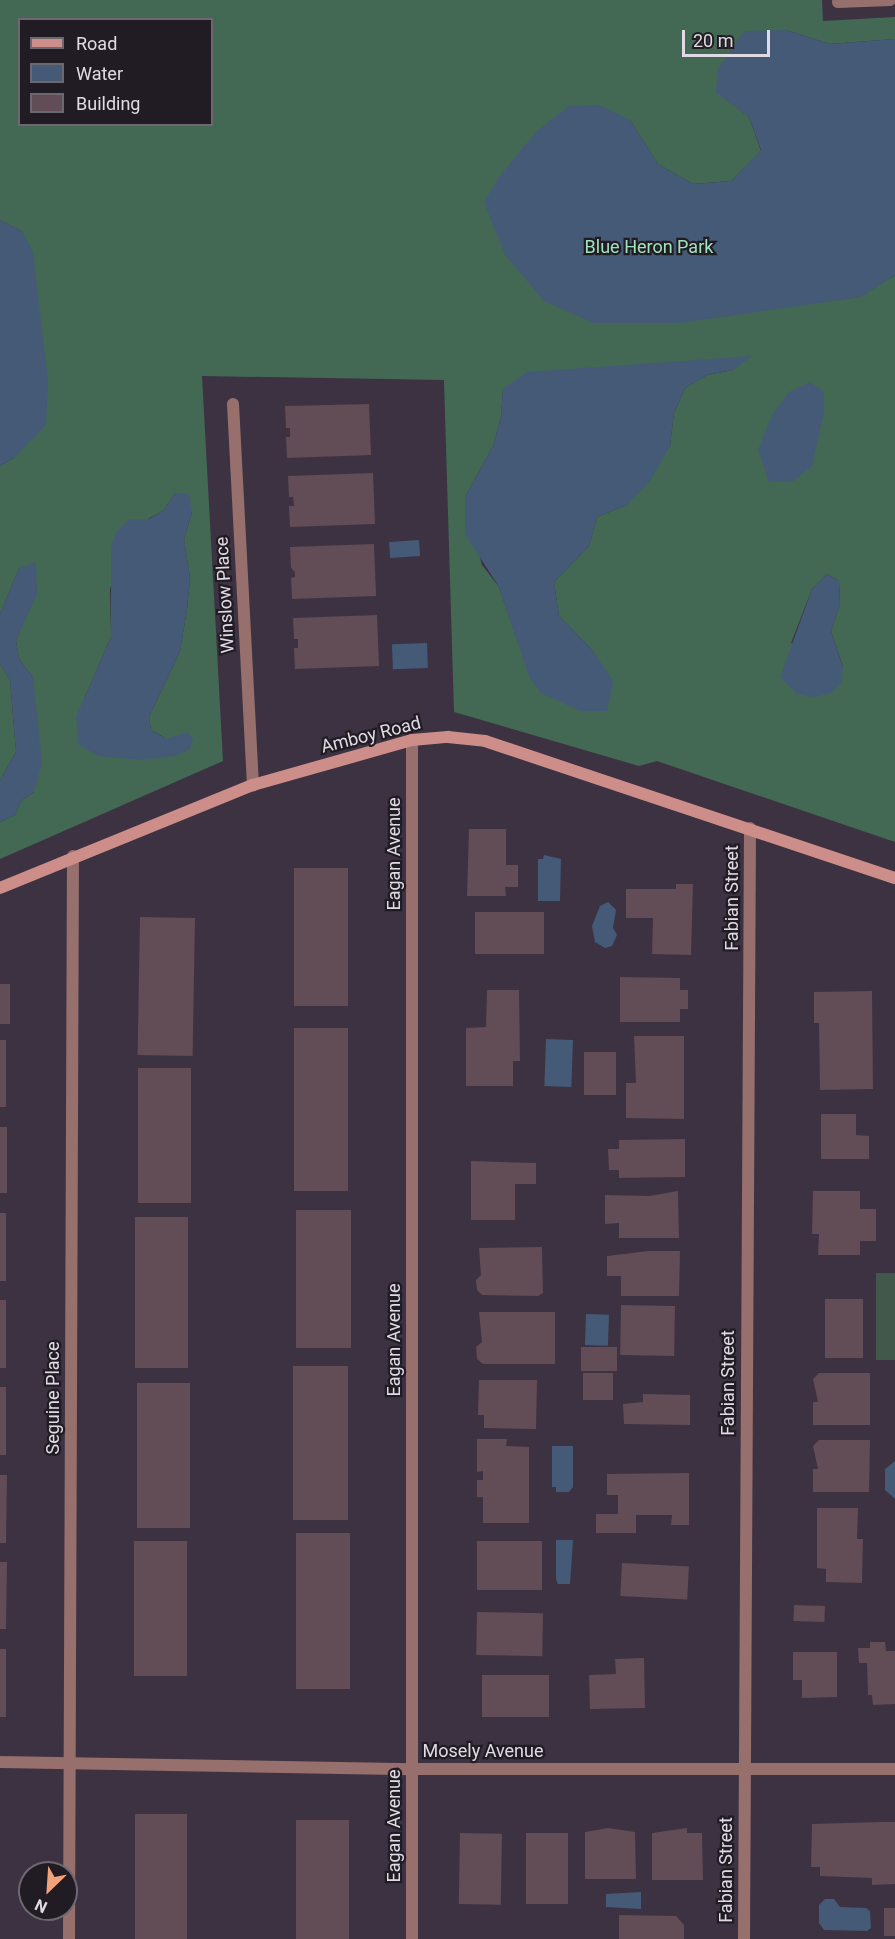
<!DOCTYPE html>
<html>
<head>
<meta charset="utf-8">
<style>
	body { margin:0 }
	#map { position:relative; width:895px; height:1939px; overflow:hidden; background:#3d3242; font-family:Roboto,sans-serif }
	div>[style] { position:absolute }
	.green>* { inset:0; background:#41584b; transform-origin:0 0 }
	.forest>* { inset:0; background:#436955 }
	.water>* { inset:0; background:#445a76; transform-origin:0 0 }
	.building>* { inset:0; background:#624c55; transform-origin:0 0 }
	.minor>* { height:12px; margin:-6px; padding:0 6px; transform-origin:6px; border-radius:6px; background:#976f6d }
	.secondary>* { height:12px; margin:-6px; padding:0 6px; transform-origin:6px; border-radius:6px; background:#cd8e8a }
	span { translate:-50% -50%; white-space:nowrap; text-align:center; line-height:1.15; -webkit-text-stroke:4.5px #211c23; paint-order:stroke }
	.park-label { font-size:18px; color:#9fe2be }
	.street-label { font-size:18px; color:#e0dae4 }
	.legend { position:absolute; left:18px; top:18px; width:195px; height:108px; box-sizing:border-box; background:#211c23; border:2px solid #6d6870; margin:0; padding:8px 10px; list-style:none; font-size:18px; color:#e0dae4 }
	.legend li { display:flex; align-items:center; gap:12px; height:30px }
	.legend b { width:30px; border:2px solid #6d6870 }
	.north { position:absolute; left:18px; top:1861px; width:60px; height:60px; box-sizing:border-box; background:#211c23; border:2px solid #6d6870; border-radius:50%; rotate:205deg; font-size:16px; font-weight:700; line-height:24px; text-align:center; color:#e0dae4 }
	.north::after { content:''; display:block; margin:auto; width:21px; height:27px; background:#f0a27a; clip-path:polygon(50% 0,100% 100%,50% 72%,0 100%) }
	.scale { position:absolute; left:682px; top:30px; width:88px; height:27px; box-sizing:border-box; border:3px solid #e0dae4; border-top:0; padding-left:8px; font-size:18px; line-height:21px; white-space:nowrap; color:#e0dae4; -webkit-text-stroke:4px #211c23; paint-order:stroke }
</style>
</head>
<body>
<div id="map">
	<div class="green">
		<div style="left:876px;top:1273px;width:19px;height:87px"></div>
	</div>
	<div class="forest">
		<div style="clip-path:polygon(evenodd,0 0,822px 0,823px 21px,895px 17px,895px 39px,830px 44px,786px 30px,716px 92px,749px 117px,761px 151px,731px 181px,693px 184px,658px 164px,630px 120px,570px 106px,800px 304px,860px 297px,895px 275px,895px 842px,657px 761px,639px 766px,454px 712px,444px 380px,202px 376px,223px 761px,0 859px,0 822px,15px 815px,21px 801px,34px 792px,33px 677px,19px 659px,16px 640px,24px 621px,19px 568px,0 614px,0 466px,15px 457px,23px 232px,0 220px,0 0,20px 20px,212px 20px,212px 124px,20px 124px,20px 20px,0 0,733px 370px,707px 375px,685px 388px,674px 413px,670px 446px,627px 505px,597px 517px,589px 546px,554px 582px,559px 616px,593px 651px,520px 648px,499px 587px,482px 565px,465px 497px,493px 446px,501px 417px,503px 389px,733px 370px,0 0,175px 493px,192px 512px,184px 539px,190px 578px,187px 610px,180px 651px,149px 717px,151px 730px,167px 739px,84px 699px,111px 637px,110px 589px,130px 519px,148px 519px,164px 510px,175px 493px,0 0,827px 574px,839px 581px,840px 604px,831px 631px,843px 667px,791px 643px,812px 589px,827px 574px)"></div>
		<div style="clip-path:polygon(0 664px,10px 680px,16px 752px,0 780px)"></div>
	</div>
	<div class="water">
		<div style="clip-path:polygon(786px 30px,830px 44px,895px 39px,895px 275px,861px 297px,680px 323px,593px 323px,544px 301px,505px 255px,484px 202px,499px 177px,536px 132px,569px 106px,599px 105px,630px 120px,658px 164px,693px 184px,731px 181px,761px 150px,749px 117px,716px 93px,718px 69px,744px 31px)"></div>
		<div style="clip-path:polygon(0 220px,23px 232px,33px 253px,48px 381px,46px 425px,15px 457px,0 466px)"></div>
		<div style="clip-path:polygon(752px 356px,733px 370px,707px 375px,685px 388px,674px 413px,670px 446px,650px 481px,627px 505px,597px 517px,589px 546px,554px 582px,559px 616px,593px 651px,613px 681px,607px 711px,580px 711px,541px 693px,530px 679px,499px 587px,465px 534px,465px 497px,493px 446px,501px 417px,503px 389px,527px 372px)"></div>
		<div style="clip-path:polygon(810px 382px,824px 392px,824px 412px,812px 466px,792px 482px,769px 482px,758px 450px,772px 415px,789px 392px)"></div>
		<div style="clip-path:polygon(175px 493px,189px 494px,192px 512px,184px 539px,190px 578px,187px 610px,180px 651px,149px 717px,151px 730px,166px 739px,187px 732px,193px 739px,190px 749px,175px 756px,142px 760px,98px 756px,78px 744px,76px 717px,111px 637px,111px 546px,117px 531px,130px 519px,149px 519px,164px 510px)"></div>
		<div style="left:419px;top:540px;width:16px;height:30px;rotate:86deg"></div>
		<div style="clip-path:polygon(36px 562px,37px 594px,16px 640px,19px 659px,33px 677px,42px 763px,34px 792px,21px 801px,15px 815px,0 822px,0 780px,16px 752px,10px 680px,0 664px,0 614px,19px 568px)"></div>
		<div style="clip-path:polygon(827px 574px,839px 581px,840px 604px,831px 631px,843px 668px,841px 684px,831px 693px,814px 697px,797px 694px,780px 677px,812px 589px)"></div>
		<div style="left:427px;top:643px;width:25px;height:35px;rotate:88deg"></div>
		<div style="clip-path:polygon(544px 855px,561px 859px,560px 901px,538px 901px,538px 859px,543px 859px)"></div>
		<div style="clip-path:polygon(608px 902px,616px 910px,613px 928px,617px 935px,612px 946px,605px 948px,595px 942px,592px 926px,600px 906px)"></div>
		<div style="left:546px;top:1039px;width:27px;height:47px;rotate:2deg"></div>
		<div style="left:586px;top:1314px;width:23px;height:31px;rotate:2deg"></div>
		<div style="clip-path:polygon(552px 1446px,573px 1446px,573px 1487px,569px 1492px,556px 1492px,556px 1487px,552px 1487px)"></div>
		<div style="clip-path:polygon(895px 1461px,895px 1499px,885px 1490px,885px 1469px)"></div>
		<div style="clip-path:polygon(556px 1540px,573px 1540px,570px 1584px,558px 1584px,556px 1579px)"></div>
		<div style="clip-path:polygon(641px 1892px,641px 1909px,606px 1907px,606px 1894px)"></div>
		<div style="clip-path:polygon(825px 1899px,834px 1899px,840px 1907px,866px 1908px,870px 1911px,871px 1928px,867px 1931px,824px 1930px,819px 1923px,819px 1905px)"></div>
	</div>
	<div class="building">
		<div style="clip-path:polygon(369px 404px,371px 455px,287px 458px,286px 437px,290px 437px,290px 428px,286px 428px,285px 406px)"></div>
		<div style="clip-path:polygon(373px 473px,375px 524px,290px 527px,289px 506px,294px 506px,293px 497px,289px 497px,288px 476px)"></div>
		<div style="clip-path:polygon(374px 544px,376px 596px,292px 599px,291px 578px,295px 577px,295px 572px,291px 568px,290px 547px)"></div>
		<div style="clip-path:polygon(377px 615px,379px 666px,295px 669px,294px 648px,298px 648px,298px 639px,294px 639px,293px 618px)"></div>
		<div style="clip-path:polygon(469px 829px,506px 829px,506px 865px,518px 865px,518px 887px,505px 887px,506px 896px,467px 896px)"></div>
		<div style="left:294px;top:868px;width:54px;height:138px"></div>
		<div style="clip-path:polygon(676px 884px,693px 884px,691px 955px,652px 954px,653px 918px,626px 918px,626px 889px,676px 889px)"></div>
		<div style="left:475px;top:912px;width:69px;height:42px"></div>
		<div style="left:140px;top:917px;width:55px;height:138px;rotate:1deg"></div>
		<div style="clip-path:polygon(620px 977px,680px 978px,680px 990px,688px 990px,688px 1009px,680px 1009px,680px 1022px,620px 1022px)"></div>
		<div style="left:0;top:984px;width:10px;height:40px"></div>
		<div style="clip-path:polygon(487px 990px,519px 990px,520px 1061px,513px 1061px,513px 1086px,466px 1086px,466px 1028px,486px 1027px)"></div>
		<div style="clip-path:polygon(872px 991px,873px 1089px,820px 1090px,819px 1023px,814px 1023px,814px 992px)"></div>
		<div style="left:294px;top:1028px;width:54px;height:163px"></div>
		<div style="clip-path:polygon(634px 1036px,684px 1036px,684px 1119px,626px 1118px,626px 1083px,636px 1083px)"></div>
		<div style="left:0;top:1040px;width:6px;height:67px"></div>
		<div style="left:616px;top:1052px;width:43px;height:32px;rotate:90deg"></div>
		<div style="left:138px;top:1068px;width:53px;height:135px"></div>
		<div style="clip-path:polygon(821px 1114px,856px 1114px,856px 1135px,869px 1136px,869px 1159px,821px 1159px)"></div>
		<div style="left:0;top:1127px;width:7px;height:66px"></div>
		<div style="clip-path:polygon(685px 1139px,685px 1177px,619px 1178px,619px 1170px,609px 1170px,608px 1149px,619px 1149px,619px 1140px)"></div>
		<div style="clip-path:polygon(471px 1161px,536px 1163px,536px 1184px,515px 1184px,515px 1220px,471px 1220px)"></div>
		<div style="clip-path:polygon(678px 1191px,679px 1238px,619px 1238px,619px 1223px,605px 1224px,605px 1195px,649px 1196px)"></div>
		<div style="clip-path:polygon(813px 1191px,860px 1191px,860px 1209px,876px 1209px,876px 1241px,860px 1241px,860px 1255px,818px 1255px,819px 1234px,812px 1234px)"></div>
		<div style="left:296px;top:1210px;width:55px;height:138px"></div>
		<div style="left:0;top:1213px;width:6px;height:68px"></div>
		<div style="left:135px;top:1217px;width:53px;height:151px"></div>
		<div style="clip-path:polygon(542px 1247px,543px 1293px,538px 1296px,482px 1295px,477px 1290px,476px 1280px,481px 1275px,479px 1248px)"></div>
		<div style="clip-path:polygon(649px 1251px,680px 1251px,679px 1296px,621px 1296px,621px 1276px,607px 1276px,607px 1256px)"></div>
		<div style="left:825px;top:1299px;width:38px;height:59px"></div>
		<div style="left:0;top:1300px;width:6px;height:68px"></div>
		<div style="left:621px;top:1305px;width:54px;height:50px;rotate:1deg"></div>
		<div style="clip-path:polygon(479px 1312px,555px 1312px,555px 1364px,483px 1364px,477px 1359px,476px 1347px,482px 1342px)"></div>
		<div style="left:581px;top:1347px;width:36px;height:24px"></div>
		<div style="left:293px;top:1366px;width:55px;height:154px"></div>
		<div style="left:583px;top:1373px;width:30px;height:27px"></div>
		<div style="clip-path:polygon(819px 1373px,870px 1373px,870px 1425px,813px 1425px,813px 1402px,818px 1402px,813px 1379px)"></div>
		<div style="clip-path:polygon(479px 1380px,537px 1380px,536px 1429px,484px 1428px,484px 1415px,478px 1415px)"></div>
		<div style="left:137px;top:1383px;width:53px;height:145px"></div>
		<div style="left:0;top:1387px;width:6px;height:68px"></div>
		<div style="clip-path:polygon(643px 1394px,690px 1395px,690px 1425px,624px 1424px,623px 1404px,643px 1402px)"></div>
		<div style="clip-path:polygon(477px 1439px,507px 1439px,506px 1446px,529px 1447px,529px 1523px,483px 1523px,483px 1497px,477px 1497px,477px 1480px,483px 1480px,483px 1471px,477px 1472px)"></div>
		<div style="clip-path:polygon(819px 1440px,870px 1440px,869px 1492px,813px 1492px,813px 1469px,818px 1469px,813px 1446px)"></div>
		<div style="clip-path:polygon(689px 1473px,689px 1525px,671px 1525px,672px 1515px,636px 1515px,636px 1533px,596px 1533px,596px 1514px,618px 1514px,618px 1495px,607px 1495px,607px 1474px)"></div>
		<div style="clip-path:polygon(0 1475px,7px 1475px,6px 1543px,0 1543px)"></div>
		<div style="clip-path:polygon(817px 1508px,858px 1508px,857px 1539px,863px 1539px,862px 1583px,826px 1582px,826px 1569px,817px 1568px)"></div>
		<div style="left:296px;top:1533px;width:54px;height:156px"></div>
		<div style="left:134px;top:1541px;width:53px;height:135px"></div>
		<div style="left:477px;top:1541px;width:65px;height:49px"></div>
		<div style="clip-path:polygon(0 1562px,7px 1562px,6px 1629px,0 1629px)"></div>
		<div style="left:622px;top:1563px;width:67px;height:33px;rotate:3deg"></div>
		<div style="left:794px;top:1605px;width:31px;height:16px;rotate:2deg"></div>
		<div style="left:477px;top:1612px;width:66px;height:43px;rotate:1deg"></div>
		<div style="clip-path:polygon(870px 1642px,885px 1642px,886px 1651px,895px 1651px,895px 1704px,873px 1705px,872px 1695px,868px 1695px,867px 1663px,859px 1663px,858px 1648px,870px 1648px)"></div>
		<div style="left:0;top:1649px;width:6px;height:68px"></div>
		<div style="clip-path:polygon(793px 1652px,837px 1652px,837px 1697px,802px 1698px,802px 1680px,793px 1680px)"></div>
		<div style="clip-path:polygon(644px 1658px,645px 1708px,590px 1709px,589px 1675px,616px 1674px,615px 1659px)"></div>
		<div style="left:482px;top:1675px;width:67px;height:42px"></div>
		<div style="left:135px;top:1814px;width:52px;height:125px"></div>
		<div style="left:296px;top:1820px;width:53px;height:119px"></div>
		<div style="clip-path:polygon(880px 1822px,895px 1822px,895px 1884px,872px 1885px,872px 1878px,820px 1876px,820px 1867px,811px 1867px,812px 1824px)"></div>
		<div style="clip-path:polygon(608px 1828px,635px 1832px,636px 1879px,585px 1879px,585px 1832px)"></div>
		<div style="clip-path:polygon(687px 1828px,687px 1833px,702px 1833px,703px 1880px,652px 1880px,652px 1833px)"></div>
		<div style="left:460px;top:1833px;width:42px;height:71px;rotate:1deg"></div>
		<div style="left:526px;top:1833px;width:42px;height:71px"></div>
		<div style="left:884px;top:1908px;width:11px;height:28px"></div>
		<div style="clip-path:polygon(619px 1915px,676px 1916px,684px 1925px,684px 1939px,619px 1939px)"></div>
	</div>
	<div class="minor">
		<div style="left:838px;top:2px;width:52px;rotate:-2.2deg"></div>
		<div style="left:233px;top:404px;width:382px;rotate:87deg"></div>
		<div style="left:0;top:1762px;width:412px;rotate:1deg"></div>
		<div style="left:412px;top:1769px;width:483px"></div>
		<div style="left:69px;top:1939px;width:1083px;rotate:-89.79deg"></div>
		<div style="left:412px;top:1939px;width:1199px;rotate:-90deg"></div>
		<div style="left:744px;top:1939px;width:1111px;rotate:-89.69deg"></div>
	</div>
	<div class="secondary">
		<div style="left:0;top:888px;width:273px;rotate:-22.2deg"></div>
		<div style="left:253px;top:785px;width:165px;rotate:-15.8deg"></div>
		<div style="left:412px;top:740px;width:36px;rotate:-5deg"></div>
		<div style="left:448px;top:737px;width:37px;rotate:6deg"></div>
		<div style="left:485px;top:741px;width:432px;rotate:18.5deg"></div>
	</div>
	<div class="park-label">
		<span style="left:649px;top:247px">Blue Heron Park</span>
	</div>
	<div class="street-label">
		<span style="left:225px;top:595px;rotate:-93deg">Winslow Place</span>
		<span style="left:371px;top:735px;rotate:-14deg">Amboy Road</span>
		<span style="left:394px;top:854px;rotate:-90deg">Eagan Avenue</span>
		<span style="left:732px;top:898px;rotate:-90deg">Fabian Street</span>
		<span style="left:394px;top:1340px;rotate:-90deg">Eagan Avenue</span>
		<span style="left:728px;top:1383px;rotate:-90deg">Fabian Street</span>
		<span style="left:53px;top:1398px;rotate:-90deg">Seguine Place</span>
		<span style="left:483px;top:1751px">Mosely Avenue</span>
		<span style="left:394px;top:1826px;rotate:-90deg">Eagan Avenue</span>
		<span style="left:726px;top:1870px;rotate:-90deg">Fabian Street</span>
	</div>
	<ul class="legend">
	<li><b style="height:8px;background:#cd8e8a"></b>Road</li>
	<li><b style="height:16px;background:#445a76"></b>Water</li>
	<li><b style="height:16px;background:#624c55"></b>Building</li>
	</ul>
	<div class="north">N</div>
	<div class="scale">20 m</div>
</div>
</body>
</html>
